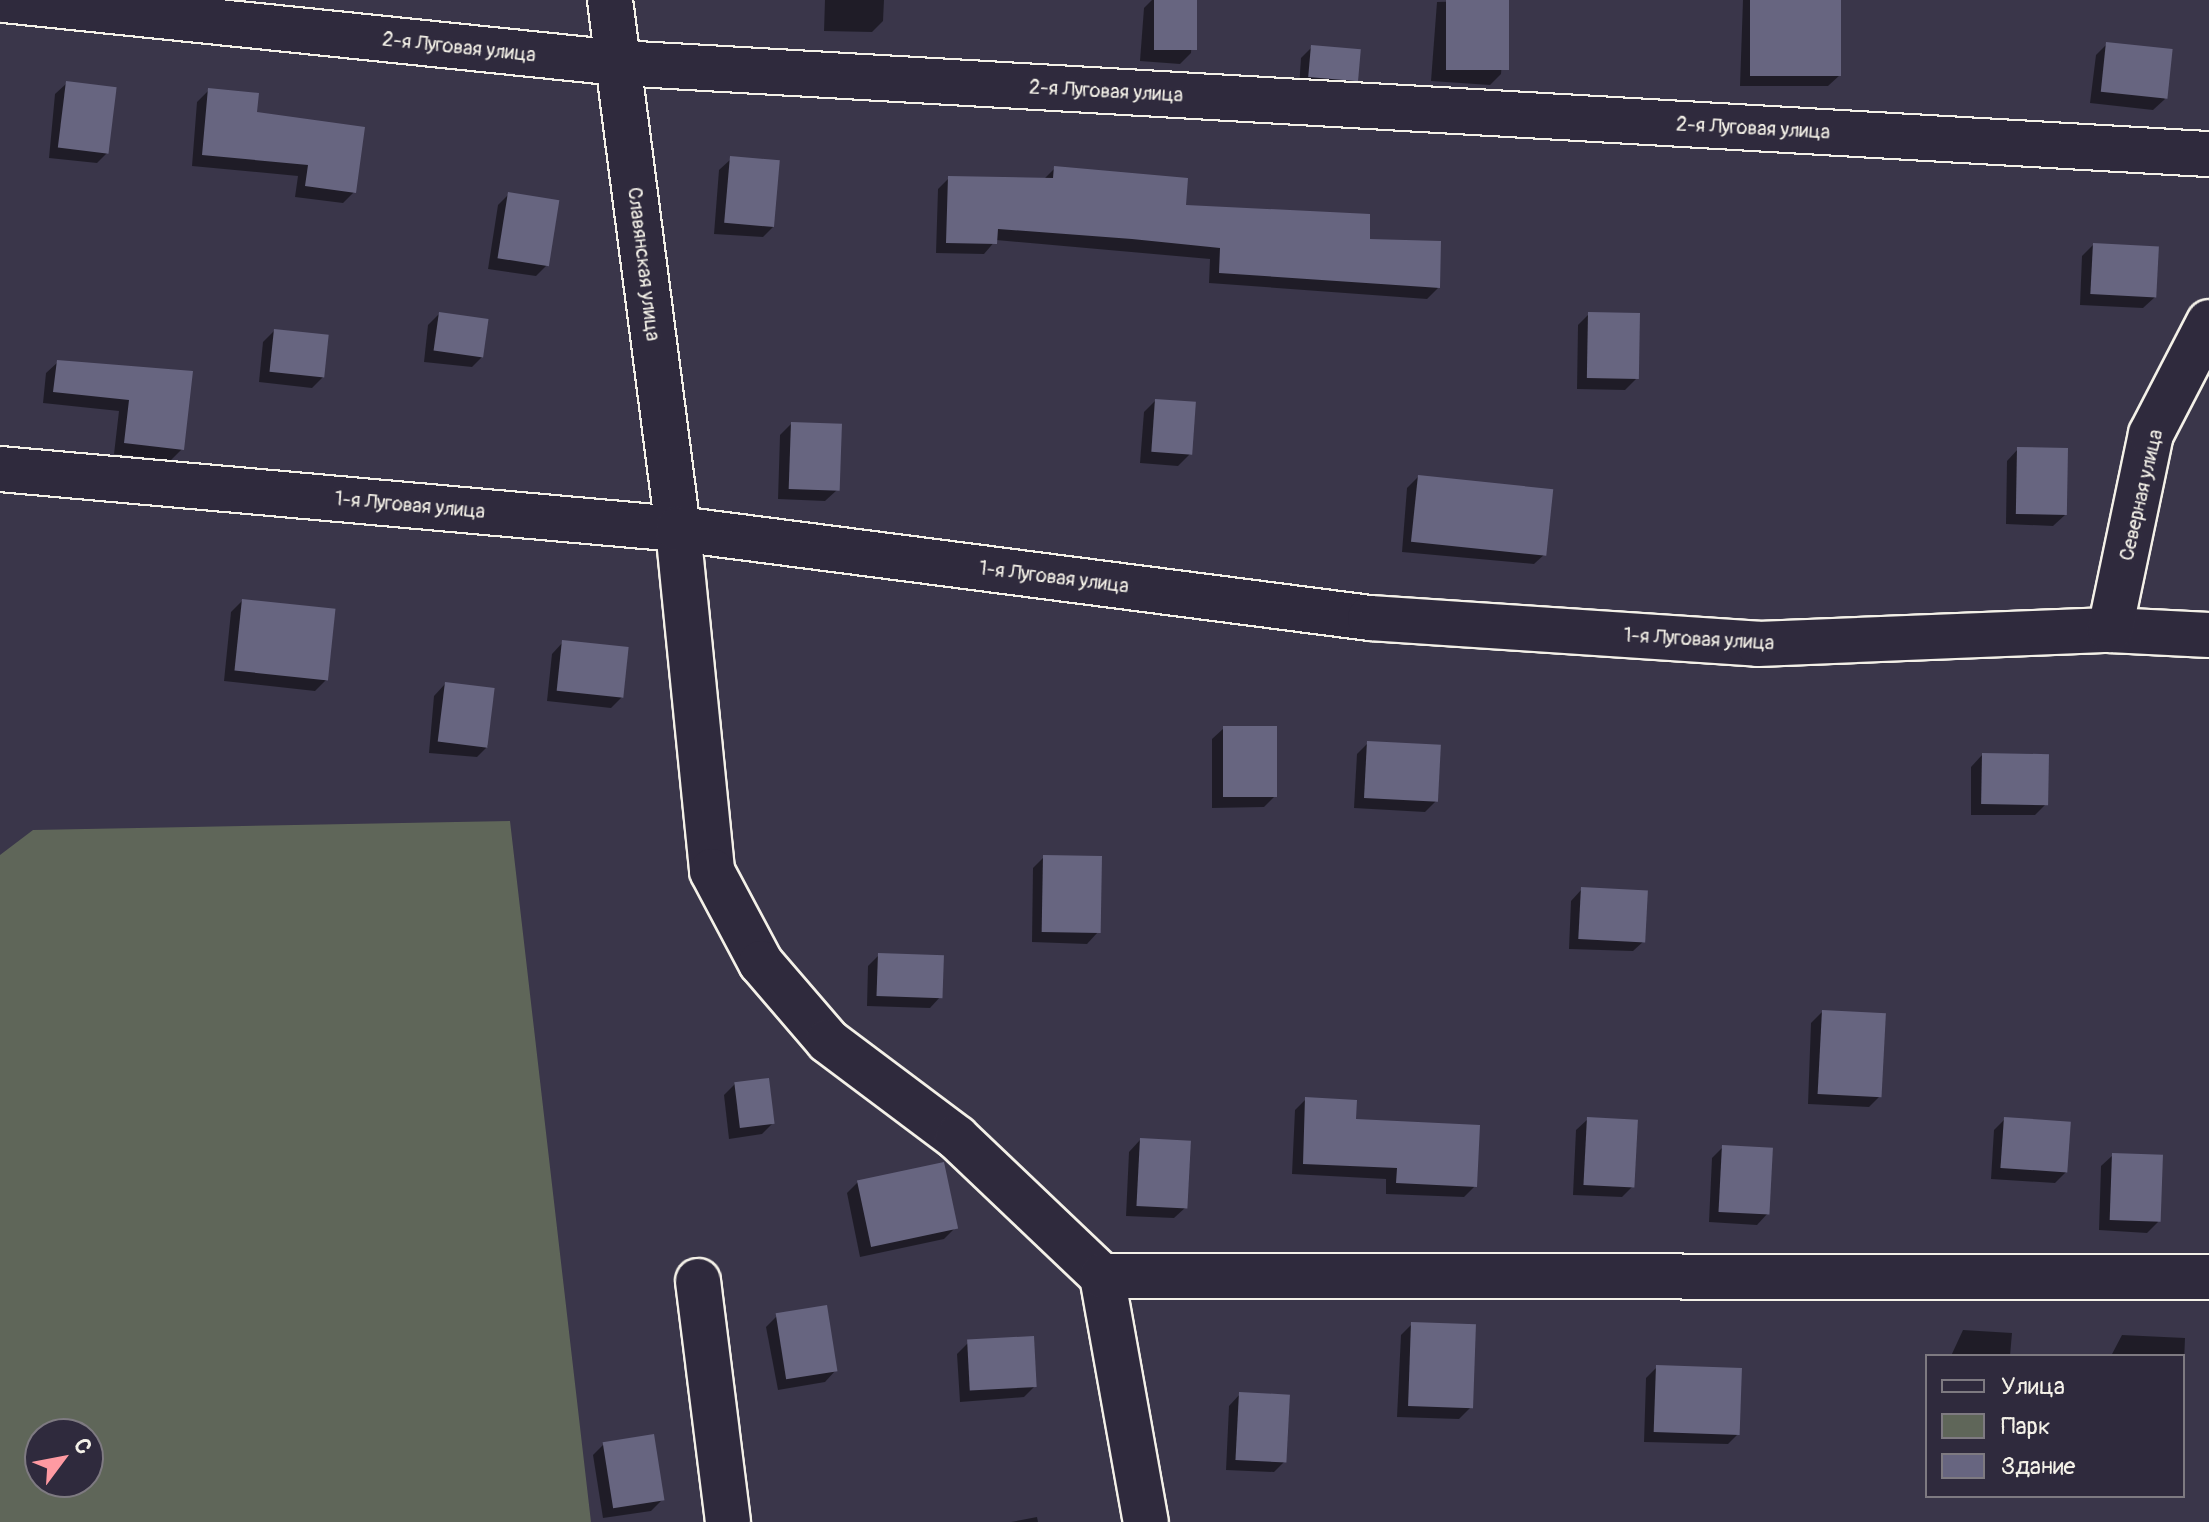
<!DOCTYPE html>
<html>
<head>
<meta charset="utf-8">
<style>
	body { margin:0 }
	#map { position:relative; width:2209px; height:1522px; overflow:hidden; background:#3a364a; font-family:Pangolin,sans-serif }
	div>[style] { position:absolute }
	.green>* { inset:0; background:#5f6659 }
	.shadow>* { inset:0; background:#0007 }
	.building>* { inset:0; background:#676580; transform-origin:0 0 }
	.roads { filter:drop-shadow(2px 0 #f4f1e8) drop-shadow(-2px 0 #f4f1e8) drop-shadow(0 2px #f4f1e8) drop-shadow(0 -2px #f4f1e8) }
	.street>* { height:44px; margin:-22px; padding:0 22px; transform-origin:22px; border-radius:22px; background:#2f2a3d }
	span { translate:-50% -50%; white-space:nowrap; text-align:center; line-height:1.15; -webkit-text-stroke:6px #2f2a3d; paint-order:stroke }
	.street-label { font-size:20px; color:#f4f1e8 }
	.legend { position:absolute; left:1925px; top:1354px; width:260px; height:144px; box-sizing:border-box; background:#2f2a3d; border:2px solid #7e7a81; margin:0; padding:10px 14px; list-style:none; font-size:24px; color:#f4f1e8 }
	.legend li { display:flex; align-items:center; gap:16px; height:40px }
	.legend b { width:40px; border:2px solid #7e7a81 }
	.north { position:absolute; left:24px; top:1418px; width:80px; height:80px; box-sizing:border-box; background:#2f2a3d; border:2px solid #7e7a81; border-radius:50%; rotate:58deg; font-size:22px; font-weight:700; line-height:32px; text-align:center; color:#f4f1e8 }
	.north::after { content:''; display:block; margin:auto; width:28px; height:36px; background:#ff9aa2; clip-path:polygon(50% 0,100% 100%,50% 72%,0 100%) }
</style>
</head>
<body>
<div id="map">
	<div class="green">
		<div style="clip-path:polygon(evenodd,510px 821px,591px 1522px,0 1522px,0 855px,33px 830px,510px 821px,40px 1434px,88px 1434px,88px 1482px,40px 1482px,40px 1434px)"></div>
	</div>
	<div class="shadow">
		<div style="clip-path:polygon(825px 0,884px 0,883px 21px,872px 32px,824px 31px)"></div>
		<div style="clip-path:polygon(1152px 0,1195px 0,1191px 53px,1180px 64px,1140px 61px,1144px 8px)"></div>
		<div style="clip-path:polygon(1507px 0,1501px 74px,1490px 85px,1431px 81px,1437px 2px)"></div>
		<div style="clip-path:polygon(1743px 0,1839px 0,1840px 75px,1828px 86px,1740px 86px)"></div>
		<div style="clip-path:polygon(2107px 44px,2165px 99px,2153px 110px,2090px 103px,2096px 55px)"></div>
		<div style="clip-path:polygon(1312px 47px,1357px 79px,1346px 91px,1299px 88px,1301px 58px)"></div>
		<div style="clip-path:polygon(67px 83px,108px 152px,97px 163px,49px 158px,55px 94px)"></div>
		<div style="clip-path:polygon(208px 91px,255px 114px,354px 192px,343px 203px,295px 197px,298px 176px,192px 166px,197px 102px)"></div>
		<div style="clip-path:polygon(731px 159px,774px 226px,763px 237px,714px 234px,719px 170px)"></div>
		<div style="clip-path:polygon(1055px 168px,1184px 207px,1368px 241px,1438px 288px,1427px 299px,1209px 283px,1210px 259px,996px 240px,984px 254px,936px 253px,938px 189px,949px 178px,1043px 180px)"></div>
		<div style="clip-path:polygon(509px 194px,547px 265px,536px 276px,488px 269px,498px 205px)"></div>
		<div style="clip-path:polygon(2093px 245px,2155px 297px,2143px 308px,2080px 305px,2082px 256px)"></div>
		<div style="clip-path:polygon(439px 314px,483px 356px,472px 367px,424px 362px,428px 325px)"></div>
		<div style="clip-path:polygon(1589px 314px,1636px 379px,1625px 390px,1577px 389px,1578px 325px)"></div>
		<div style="clip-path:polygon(274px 331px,323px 377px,312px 388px,259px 382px,263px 342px)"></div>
		<div style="clip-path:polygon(58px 362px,190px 373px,182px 449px,171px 460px,114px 454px,119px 411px,43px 403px,46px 373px)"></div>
		<div style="clip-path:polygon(1155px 401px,1190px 454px,1178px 466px,1140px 463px,1144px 412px)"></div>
		<div style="clip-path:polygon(791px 424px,837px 490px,825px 501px,778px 499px,780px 435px)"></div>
		<div style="clip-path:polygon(2018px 449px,2065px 515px,2053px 526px,2006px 524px,2007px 461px)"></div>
		<div style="clip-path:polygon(1418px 477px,1546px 553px,1534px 564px,1402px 552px,1407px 488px)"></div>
		<div style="clip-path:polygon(242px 601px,326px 680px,315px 691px,224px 681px,231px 612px)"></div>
		<div style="clip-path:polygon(563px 642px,622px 697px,611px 708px,547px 701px,552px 654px)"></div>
		<div style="clip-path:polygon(445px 684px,488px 746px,477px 757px,429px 753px,434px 696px)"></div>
		<div style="clip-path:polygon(1224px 728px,1275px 796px,1264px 807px,1212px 808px,1212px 739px)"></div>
		<div style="clip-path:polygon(1368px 743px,1436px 801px,1425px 812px,1354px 808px,1357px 754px)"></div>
		<div style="clip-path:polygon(1982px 755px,2046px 804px,2035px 815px,1971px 815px,1971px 767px)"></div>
		<div style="clip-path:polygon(1044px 857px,1098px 932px,1087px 944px,1032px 942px,1033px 868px)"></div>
		<div style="clip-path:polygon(1582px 889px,1645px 940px,1633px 951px,1569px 949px,1571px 901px)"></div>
		<div style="clip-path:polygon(879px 955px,941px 996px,930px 1008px,867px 1006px,868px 966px)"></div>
		<div style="clip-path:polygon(1822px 1012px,1880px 1096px,1869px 1107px,1808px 1104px,1811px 1023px)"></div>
		<div style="clip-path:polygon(735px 1084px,773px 1123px,762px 1134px,729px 1139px,724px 1095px)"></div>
		<div style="clip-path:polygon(1306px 1099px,1354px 1121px,1475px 1186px,1464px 1197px,1386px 1194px,1386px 1179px,1292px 1174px,1295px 1110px)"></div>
		<div style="clip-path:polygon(1588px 1119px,1633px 1186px,1622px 1197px,1573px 1195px,1576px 1130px)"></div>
		<div style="clip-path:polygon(2005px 1119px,2066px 1172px,2055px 1183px,1991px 1179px,1994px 1130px)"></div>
		<div style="clip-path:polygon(1140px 1140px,1186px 1207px,1174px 1218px,1126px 1216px,1129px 1152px)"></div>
		<div style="clip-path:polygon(1723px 1147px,1768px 1213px,1757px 1225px,1709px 1222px,1712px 1158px)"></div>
		<div style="clip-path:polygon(2113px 1155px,2158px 1222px,2147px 1233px,2099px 1230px,2101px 1166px)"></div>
		<div style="clip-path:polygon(858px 1182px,955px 1228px,944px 1239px,860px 1257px,847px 1193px)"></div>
		<div style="clip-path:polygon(777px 1316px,836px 1370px,825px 1382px,778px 1390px,766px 1327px)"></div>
		<div style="clip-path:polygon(1412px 1324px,1470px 1408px,1459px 1419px,1397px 1417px,1401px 1335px)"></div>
		<div style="clip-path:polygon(1963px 1330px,2012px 1333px,2010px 1356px,1951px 1356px)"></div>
		<div style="clip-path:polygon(2122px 1335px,2185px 1338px,2183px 1390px,2183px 1356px,2111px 1356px)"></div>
		<div style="clip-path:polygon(968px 1343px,1035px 1386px,1024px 1397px,960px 1402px,957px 1354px)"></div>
		<div style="clip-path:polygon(1657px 1367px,1739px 1433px,1728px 1444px,1644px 1442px,1646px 1378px)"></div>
		<div style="clip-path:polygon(1240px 1394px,1285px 1461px,1274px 1472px,1226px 1470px,1229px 1406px)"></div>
		<div style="clip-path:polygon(604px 1444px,662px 1500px,651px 1511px,603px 1518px,593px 1455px)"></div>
		<div style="clip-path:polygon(1037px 1517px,1038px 1522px,1011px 1522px)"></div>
	</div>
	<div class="building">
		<div style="left:1154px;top:0;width:43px;height:50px"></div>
		<div style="left:1446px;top:0;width:63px;height:70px"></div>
		<div style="left:1750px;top:0;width:91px;height:76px"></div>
		<div style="left:2106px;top:42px;width:67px;height:50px;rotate:6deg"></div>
		<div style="left:1311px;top:45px;width:50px;height:32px;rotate:5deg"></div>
		<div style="left:66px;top:81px;width:51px;height:67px;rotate:7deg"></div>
		<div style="clip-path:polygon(208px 88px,259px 93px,257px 112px,365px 127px,356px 193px,305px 186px,308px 165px,202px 155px)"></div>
		<div style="left:730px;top:156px;width:50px;height:67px;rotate:5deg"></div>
		<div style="clip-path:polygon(1054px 166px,1188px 178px,1186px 205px,1370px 214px,1370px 239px,1441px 241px,1440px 288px,1219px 273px,1220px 248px,1132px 239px,998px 229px,997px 244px,946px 243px,948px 176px,1053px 178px)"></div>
		<div style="left:508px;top:192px;width:52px;height:67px;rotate:9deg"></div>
		<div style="left:2093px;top:243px;width:66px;height:51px;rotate:3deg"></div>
		<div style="left:439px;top:312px;width:50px;height:39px;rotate:8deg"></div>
		<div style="left:1588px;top:312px;width:52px;height:66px;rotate:1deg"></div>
		<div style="left:274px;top:329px;width:55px;height:43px;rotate:6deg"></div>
		<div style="clip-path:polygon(57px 360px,193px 371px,184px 450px,124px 443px,129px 400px,53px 392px)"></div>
		<div style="left:1155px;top:399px;width:41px;height:53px;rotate:4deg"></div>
		<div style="left:791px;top:422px;width:51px;height:67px;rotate:2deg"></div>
		<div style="left:2017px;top:447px;width:51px;height:67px;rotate:1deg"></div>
		<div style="left:1418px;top:475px;width:136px;height:67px;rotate:6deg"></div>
		<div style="left:242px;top:599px;width:94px;height:72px;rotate:6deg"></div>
		<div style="left:562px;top:640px;width:67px;height:51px;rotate:6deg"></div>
		<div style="left:445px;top:682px;width:50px;height:60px;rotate:7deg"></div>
		<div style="left:1223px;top:726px;width:54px;height:71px"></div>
		<div style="left:1367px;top:741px;width:74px;height:57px;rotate:3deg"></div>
		<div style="left:1982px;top:753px;width:67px;height:51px;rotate:1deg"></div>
		<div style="left:1043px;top:855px;width:59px;height:77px;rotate:1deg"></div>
		<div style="left:1581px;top:887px;width:67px;height:52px;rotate:3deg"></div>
		<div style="left:878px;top:953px;width:66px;height:43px;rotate:2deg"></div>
		<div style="left:1822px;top:1010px;width:64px;height:84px;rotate:3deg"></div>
		<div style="left:769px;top:1078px;width:46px;height:35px;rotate:83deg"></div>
		<div style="clip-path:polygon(1305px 1097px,1357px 1100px,1356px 1119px,1480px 1125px,1477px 1187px,1396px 1183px,1397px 1168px,1303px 1164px)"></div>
		<div style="left:1587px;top:1117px;width:51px;height:68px;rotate:3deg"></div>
		<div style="left:2004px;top:1117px;width:67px;height:51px;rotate:4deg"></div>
		<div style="left:1140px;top:1138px;width:51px;height:68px;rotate:3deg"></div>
		<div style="left:1722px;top:1145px;width:51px;height:67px;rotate:3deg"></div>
		<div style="left:2112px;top:1153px;width:51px;height:67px;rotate:2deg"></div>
		<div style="left:944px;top:1162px;width:68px;height:89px;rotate:78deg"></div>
		<div style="left:827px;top:1305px;width:67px;height:52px;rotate:81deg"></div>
		<div style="left:1411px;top:1322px;width:65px;height:84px;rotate:2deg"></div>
		<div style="left:1034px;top:1336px;width:51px;height:67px;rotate:87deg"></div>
		<div style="left:1656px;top:1365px;width:86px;height:67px;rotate:2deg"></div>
		<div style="left:1239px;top:1392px;width:51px;height:68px;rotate:3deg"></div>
		<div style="left:654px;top:1434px;width:67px;height:52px;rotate:81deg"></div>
	</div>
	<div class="roads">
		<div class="street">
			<div style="left:4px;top:0;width:618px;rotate:5.85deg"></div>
			<div style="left:619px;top:63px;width:1593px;rotate:3.28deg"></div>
			<div style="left:610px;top:0;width:533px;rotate:82.68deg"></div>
			<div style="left:678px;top:529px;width:344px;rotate:84.3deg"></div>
			<div style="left:712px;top:871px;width:104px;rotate:62deg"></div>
			<div style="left:761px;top:963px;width:103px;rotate:49.3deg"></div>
			<div style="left:828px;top:1041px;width:161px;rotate:36.9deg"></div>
			<div style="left:957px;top:1138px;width:200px;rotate:43.6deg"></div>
			<div style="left:1102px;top:1276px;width:250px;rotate:79.9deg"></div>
			<div style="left:0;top:469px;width:681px;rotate:5.06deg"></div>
			<div style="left:678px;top:529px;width:698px;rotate:7.33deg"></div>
			<div style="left:1370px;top:618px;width:389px;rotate:3.8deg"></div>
			<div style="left:1758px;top:644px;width:352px;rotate:-2.3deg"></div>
			<div style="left:2110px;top:630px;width:99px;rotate:2.9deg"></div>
			<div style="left:2110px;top:630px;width:200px;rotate:-78.2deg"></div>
			<div style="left:2151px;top:434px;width:126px;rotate:-62.6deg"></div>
			<div style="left:1102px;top:1276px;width:1107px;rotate:0.05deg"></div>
			<div style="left:698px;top:1281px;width:243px;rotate:82.9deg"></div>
		</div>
	</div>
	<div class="street-label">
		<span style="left:459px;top:47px;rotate:6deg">2-я Луговая улица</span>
		<span style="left:1106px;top:91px;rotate:3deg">2-я Луговая улица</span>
		<span style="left:1753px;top:128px;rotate:3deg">2-я Луговая улица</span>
		<span style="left:644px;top:264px;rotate:83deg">Славянская улица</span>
		<span style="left:2141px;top:495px;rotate:-77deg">Северная улица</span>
		<span style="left:410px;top:505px;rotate:5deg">1-я Луговая улица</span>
		<span style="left:1054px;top:577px;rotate:7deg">1-я Луговая улица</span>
		<span style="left:1699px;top:639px;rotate:3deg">1-я Луговая улица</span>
	</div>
	<ul class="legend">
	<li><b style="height:10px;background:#2f2a3d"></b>Улица</li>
	<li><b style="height:22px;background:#5f6659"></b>Парк</li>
	<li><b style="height:22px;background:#676580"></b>Здание</li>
	</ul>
	<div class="north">С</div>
</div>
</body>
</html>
